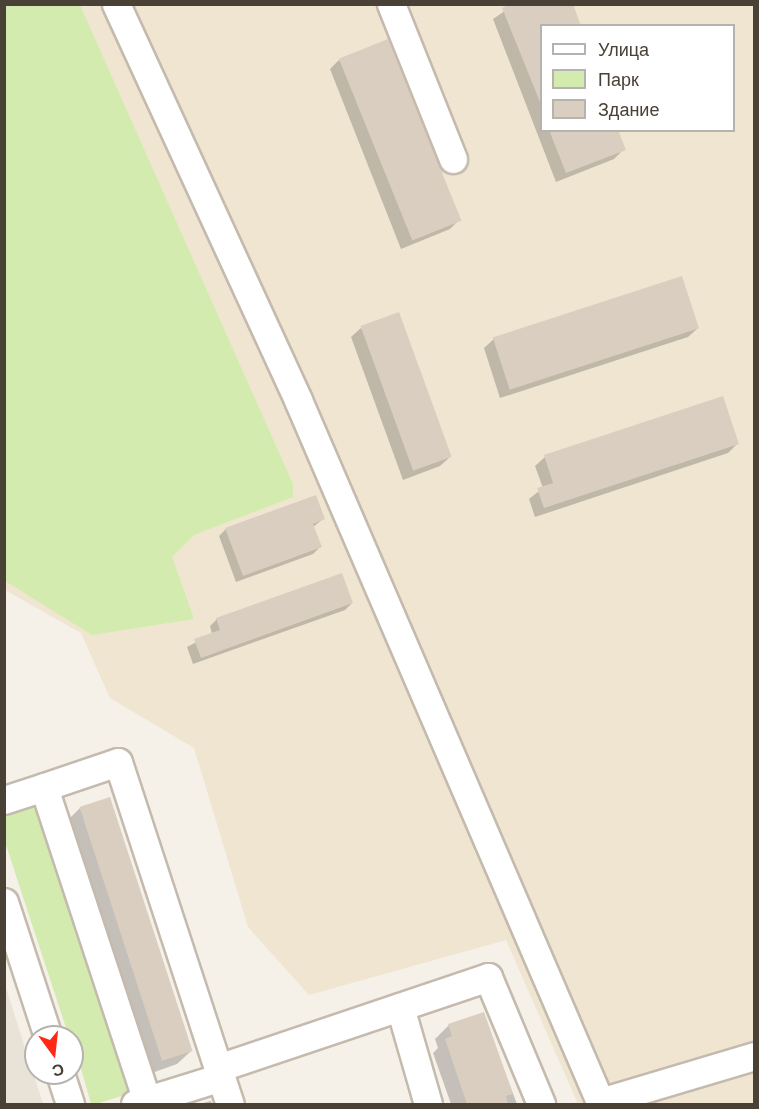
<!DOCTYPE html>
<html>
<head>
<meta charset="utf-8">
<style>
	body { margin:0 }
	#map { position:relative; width:759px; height:1109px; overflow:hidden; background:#f5f0e8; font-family:Barlow,sans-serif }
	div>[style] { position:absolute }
	.residential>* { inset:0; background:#e9e2d6 }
	.education>* { inset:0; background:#efe5d1 }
	.green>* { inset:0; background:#d4ebaf }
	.shadow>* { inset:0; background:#0003 }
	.building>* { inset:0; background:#dacec0; transform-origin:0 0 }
	.roads { filter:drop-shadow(2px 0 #c4baad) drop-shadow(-2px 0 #c4baad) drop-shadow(0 2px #c4baad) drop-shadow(0 -2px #c4baad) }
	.minor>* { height:27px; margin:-13.5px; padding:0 13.5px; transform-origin:13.5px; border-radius:13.5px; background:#fff }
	span { translate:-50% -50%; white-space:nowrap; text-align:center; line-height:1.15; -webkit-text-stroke:6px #fff; paint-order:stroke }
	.frame { position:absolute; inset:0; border:6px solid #494036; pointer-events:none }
	.legend { position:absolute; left:540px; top:24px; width:195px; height:108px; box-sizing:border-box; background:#fff; border:2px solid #b6b3af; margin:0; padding:8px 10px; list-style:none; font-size:18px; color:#494036 }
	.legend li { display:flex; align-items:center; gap:12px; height:30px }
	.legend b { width:30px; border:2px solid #b6b3af }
	.north { position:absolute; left:24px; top:1025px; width:60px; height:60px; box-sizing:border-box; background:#fff; border:2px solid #b6b3af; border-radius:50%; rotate:165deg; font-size:16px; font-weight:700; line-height:24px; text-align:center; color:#494036 }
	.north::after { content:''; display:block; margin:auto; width:21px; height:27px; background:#ff2915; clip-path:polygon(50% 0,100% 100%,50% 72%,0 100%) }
</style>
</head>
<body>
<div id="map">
	<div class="residential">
		<div style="clip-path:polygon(5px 985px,43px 1104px,5px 1104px)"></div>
	</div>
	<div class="education">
		<div style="clip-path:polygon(evenodd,5px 5px,754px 5px,754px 1104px,578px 1104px,506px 940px,309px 995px,248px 927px,194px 748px,110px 698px,81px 633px,5px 590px,5px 5px,542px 26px,734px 26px,734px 130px,542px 130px,542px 26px)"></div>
	</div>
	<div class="green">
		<div style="clip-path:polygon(4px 5px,80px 5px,293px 484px,293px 497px,194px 535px,172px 557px,194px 619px,92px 635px,5px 581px)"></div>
		<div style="clip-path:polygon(37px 797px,134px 1092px,96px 1104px,91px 1104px,72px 1037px,69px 1037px,5px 842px,4px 808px)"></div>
	</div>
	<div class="shadow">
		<div style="clip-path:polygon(515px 4px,542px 26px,542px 130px,617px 130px,624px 149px,614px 159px,556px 182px,493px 19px)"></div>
		<div style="clip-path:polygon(339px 60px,460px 219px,450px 229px,401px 249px,330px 69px)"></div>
		<div style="clip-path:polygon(361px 328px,450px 457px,440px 466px,403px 480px,351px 337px)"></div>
		<div style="clip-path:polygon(698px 328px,688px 337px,500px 398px,484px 348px,494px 339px)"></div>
		<div style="clip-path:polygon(737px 444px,728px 453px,535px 517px,529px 499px,543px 488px,535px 466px,545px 457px)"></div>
		<div style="clip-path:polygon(323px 519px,313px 527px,320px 547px,313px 554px,236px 582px,219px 536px,226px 529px)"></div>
		<div style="clip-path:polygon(352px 603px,345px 610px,193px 664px,187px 647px,212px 634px,210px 626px,217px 619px)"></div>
		<div style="clip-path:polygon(80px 808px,191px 1051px,177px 1064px,149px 1074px,67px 821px)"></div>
		<div style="clip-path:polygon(483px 1014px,517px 1104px,451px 1104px,433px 1053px,438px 1048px,435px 1039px,449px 1025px)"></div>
		<div style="clip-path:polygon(211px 1101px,212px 1104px,199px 1104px)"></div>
	</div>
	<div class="building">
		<div style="clip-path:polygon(511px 4px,573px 4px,581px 26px,542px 26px,542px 107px,502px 8px)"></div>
		<div style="left:388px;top:39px;width:196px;height:53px;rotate:68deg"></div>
		<div style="clip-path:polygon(549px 130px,618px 130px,626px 150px,566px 173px)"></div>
		<div style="left:682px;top:276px;width:55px;height:199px;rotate:72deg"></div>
		<div style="left:399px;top:312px;width:154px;height:41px;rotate:70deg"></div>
		<div style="clip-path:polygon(723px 396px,739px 444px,544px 508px,537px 488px,553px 483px,544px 455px)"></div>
		<div style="clip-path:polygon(316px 495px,325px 519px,313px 524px,322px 547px,243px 576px,225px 528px)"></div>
		<div style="clip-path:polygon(342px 573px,353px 603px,201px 658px,194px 639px,220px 630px,216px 618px)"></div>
		<div style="left:110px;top:797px;width:267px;height:32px;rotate:72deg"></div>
		<div style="clip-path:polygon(484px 1012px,513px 1094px,506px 1096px,508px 1104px,467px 1104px,445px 1039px,452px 1036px,448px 1024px)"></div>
	</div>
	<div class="roads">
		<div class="minor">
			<div style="left:116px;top:4px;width:436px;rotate:65.3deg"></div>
			<div style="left:298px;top:400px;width:766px;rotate:66.71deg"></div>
			<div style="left:391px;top:4px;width:167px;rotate:68.2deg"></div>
			<div style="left:4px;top:800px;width:42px;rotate:-18deg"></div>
			<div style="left:4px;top:902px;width:142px;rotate:71.9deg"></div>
			<div style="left:400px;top:1007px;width:101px;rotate:73.9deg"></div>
			<div style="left:218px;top:1068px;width:285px;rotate:-18.6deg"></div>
			<div style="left:488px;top:977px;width:138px;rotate:67.3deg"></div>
			<div style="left:60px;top:1073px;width:33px;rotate:72deg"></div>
			<div style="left:147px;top:1101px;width:330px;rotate:-108.2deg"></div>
			<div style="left:44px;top:787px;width:78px;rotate:-18.7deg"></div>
			<div style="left:118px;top:762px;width:360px;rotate:71.9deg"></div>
			<div style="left:600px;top:1102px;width:161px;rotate:-16.6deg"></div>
			<div style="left:135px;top:1104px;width:90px;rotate:-17.4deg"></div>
		</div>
	</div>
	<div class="frame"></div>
	<ul class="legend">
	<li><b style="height:8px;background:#fff"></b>Улица</li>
	<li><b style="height:16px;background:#d4ebaf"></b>Парк</li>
	<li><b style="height:16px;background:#dacec0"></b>Здание</li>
	</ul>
	<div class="north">С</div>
</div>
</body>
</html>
